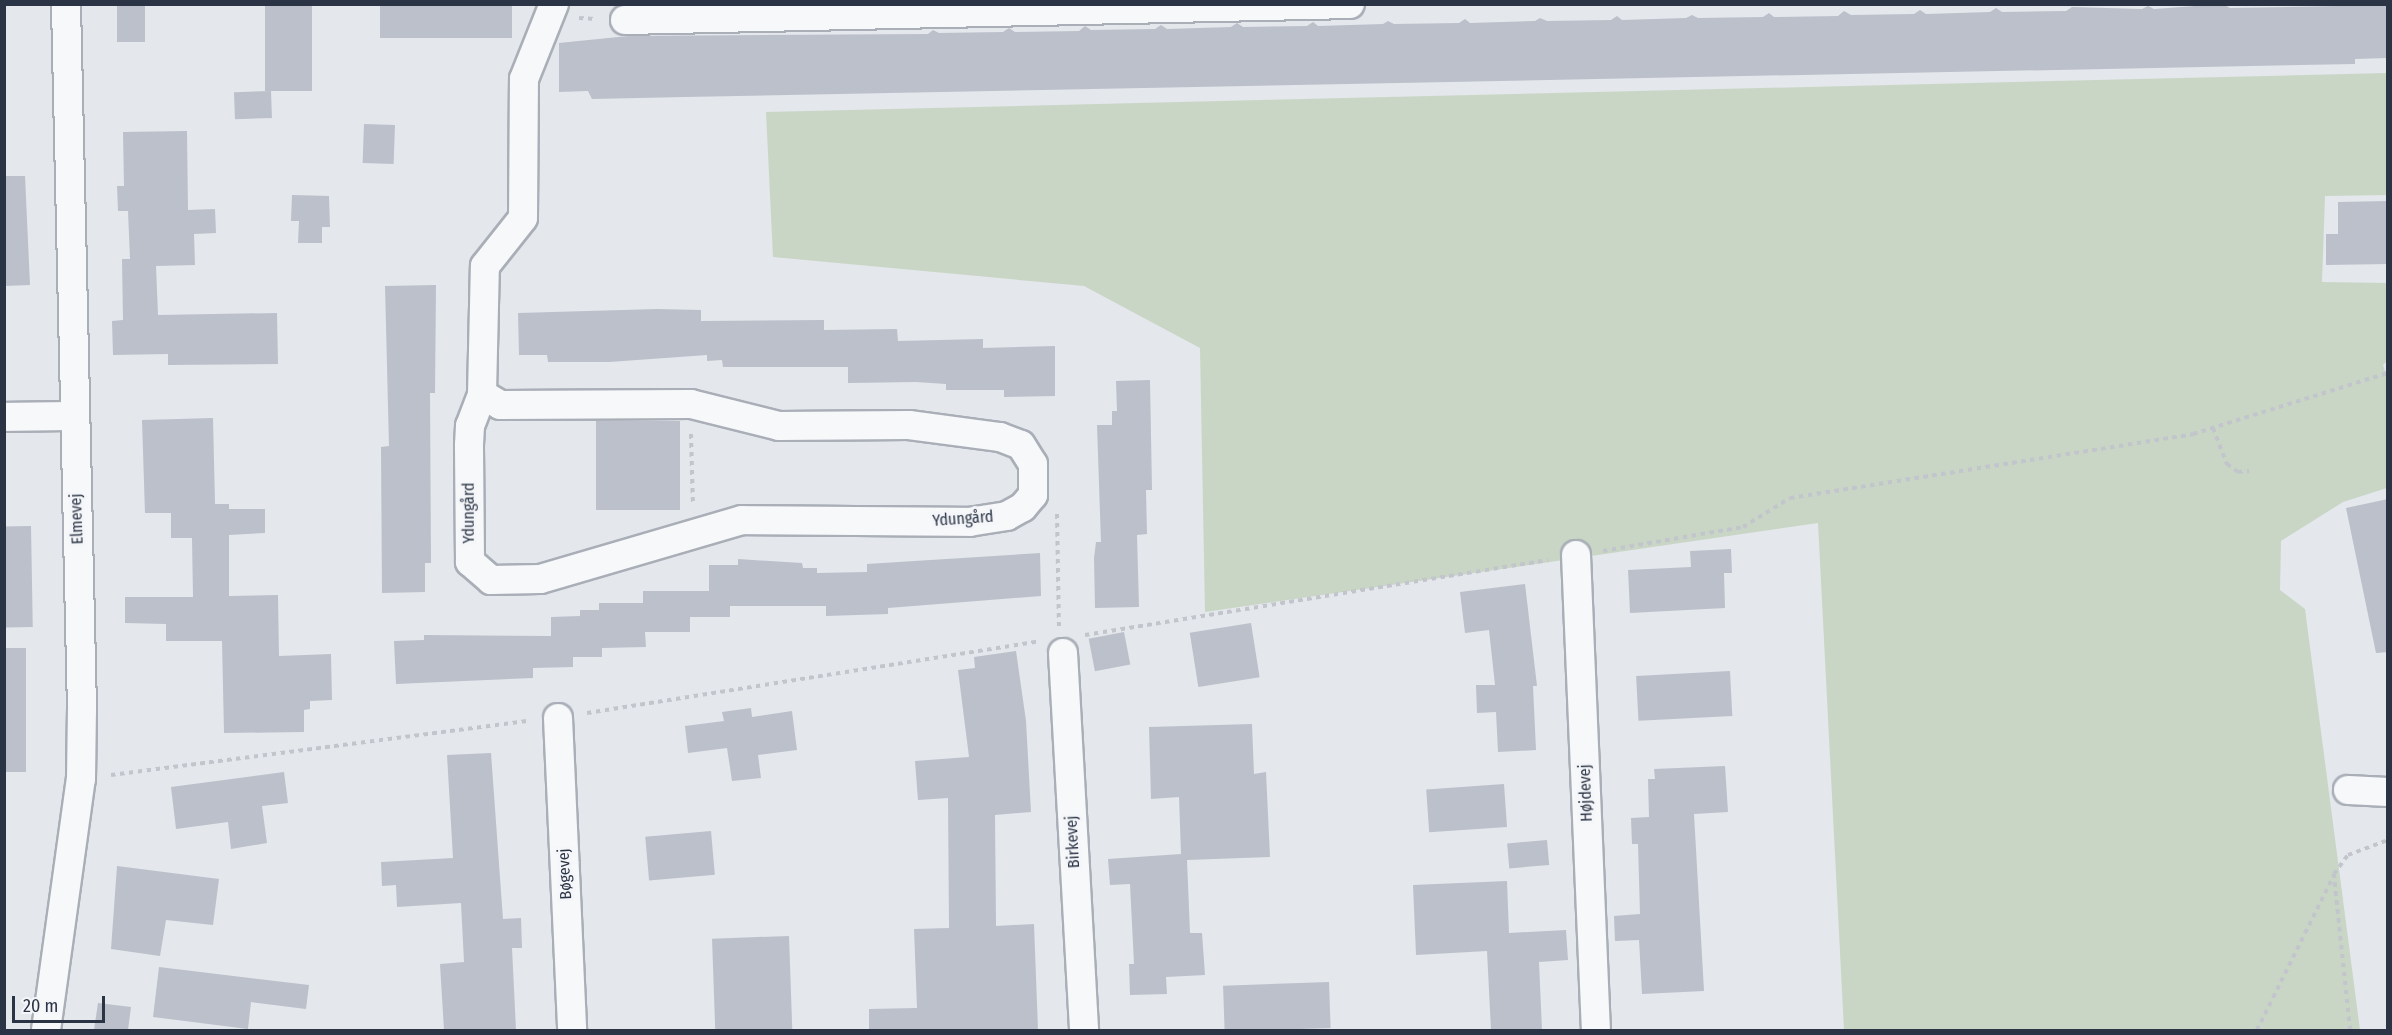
<!DOCTYPE html>
<html>
<head>
<meta charset="utf-8">
<style>
	body { margin:0 }
	#map { position:relative; width:2392px; height:1035px; overflow:hidden; background:#e4e7ec; font-family:"Fira Sans Condensed",sans-serif }
	div>[style] { position:absolute }
	.green>* { inset:0; background:#c9d6c5 }
	.building>* { inset:0; background:#bbc0ca; transform-origin:0 0 }
	.path>* { height:4px; margin-top:-2px; transform-origin:0; background:repeating-linear-gradient(90deg,#c2c5cb 0 4.5px,transparent 0 9px) }
	.roads { filter:drop-shadow(2px 0 #a9aeb7) drop-shadow(-2px 0 #a9aeb7) drop-shadow(0 2px #a9aeb7) drop-shadow(0 -2px #a9aeb7) }
	.minor>* { height:28px; margin:-14px; padding:0 14px; transform-origin:14px; border-radius:14px; background:#f7f8fa }
	span { translate:-50% -50%; white-space:nowrap; text-align:center; line-height:1.15; -webkit-text-stroke:6px #f4f6f9; paint-order:stroke }
	.street-label { font-size:16px; color:#2b3445 }
	.frame { position:absolute; inset:0; border:6px solid #2b3445; pointer-events:none }
	.scale { position:absolute; left:12px; top:996px; width:93px; height:27px; box-sizing:border-box; border:3px solid #2b3445; border-top:0; padding-left:8px; font-size:18px; line-height:21px; white-space:nowrap; color:#2b3445; -webkit-text-stroke:4px #f4f6f9; paint-order:stroke }
</style>
</head>
<body>
<div id="map">
	<div class="green">
		<div style="clip-path:polygon(2387px 73px,2387px 195px,2325px 196px,2322px 282px,2387px 283px,2387px 361px,2383px 365px,2388px 380px,2387px 488px,2343px 502px,2281px 541px,2280px 590px,2305px 609px,2360px 1030px,1844px 1030px,1818px 523px,1205px 612px,1200px 348px,1084px 286px,773px 257px,766px 112px)"></div>
	</div>
	<div class="building">
		<div style="left:117px;top:4px;width:28px;height:38px"></div>
		<div style="left:265px;top:4px;width:47px;height:87px"></div>
		<div style="left:380px;top:4px;width:132px;height:34px"></div>
		<div style="clip-path:polygon(2223px 4px,2230px 8px,2388px 5px,2388px 58px,2355px 59px,2355px 64px,685px 97px,592px 99px,588px 91px,559px 92px,559px 43px,628px 36px,928px 34px,933px 30px,939px 33px,1003px 32px,1009px 28px,1015px 32px,1079px 31px,1085px 26px,1091px 30px,1155px 29px,1161px 25px,1167px 29px,1231px 27px,1237px 23px,1243px 27px,1307px 26px,1313px 22px,1318px 26px,1383px 24px,1388px 21px,1394px 24px,1459px 23px,1465px 19px,1470px 23px,1535px 21px,1540px 18px,1547px 21px,1611px 20px,1617px 16px,1622px 20px,1686px 18px,1692px 15px,1698px 18px,1763px 17px,1769px 13px,1774px 17px,1838px 16px,1844px 11px,1851px 15px,1914px 14px,1920px 10px,1926px 14px,1990px 12px,1996px 8px,2002px 12px,2066px 11px,2072px 7px,2142px 9px,2148px 6px,2154px 9px)"></div>
		<div style="left:271px;top:91px;width:27px;height:37px;rotate:88deg"></div>
		<div style="left:364px;top:124px;width:31px;height:39px;rotate:2deg"></div>
		<div style="clip-path:polygon(187px 131px,188px 210px,215px 209px,216px 233px,194px 234px,195px 265px,156px 266px,158px 315px,277px 313px,278px 364px,168px 365px,168px 354px,113px 355px,112px 321px,123px 320px,122px 259px,130px 259px,128px 211px,118px 211px,117px 186px,124px 186px,123px 132px)"></div>
		<div style="clip-path:polygon(4px 176px,25px 176px,30px 285px,4px 286px)"></div>
		<div style="clip-path:polygon(292px 195px,329px 196px,330px 227px,322px 227px,322px 243px,298px 243px,299px 221px,291px 221px)"></div>
		<div style="clip-path:polygon(2388px 201px,2388px 264px,2326px 265px,2326px 234px,2338px 234px,2338px 202px)"></div>
		<div style="clip-path:polygon(436px 285px,435px 393px,430px 393px,431px 563px,425px 563px,425px 592px,382px 593px,381px 447px,389px 446px,385px 286px)"></div>
		<div style="clip-path:polygon(657px 309px,701px 310px,701px 321px,824px 320px,824px 330px,897px 329px,898px 341px,983px 339px,983px 348px,1055px 346px,1055px 396px,1004px 397px,1004px 390px,946px 390px,946px 384px,916px 382px,848px 383px,848px 367px,723px 367px,722px 360px,707px 361px,707px 355px,609px 362px,548px 362px,547px 355px,519px 355px,518px 313px)"></div>
		<div style="clip-path:polygon(1150px 380px,1152px 490px,1146px 490px,1147px 534px,1137px 535px,1139px 607px,1095px 608px,1094px 558px,1096px 542px,1101px 542px,1097px 425px,1112px 425px,1112px 411px,1117px 411px,1116px 381px)"></div>
		<div style="clip-path:polygon(213px 418px,215px 504px,229px 504px,229px 509px,265px 509px,265px 533px,229px 535px,229px 596px,278px 595px,279px 656px,331px 654px,332px 700px,310px 701px,310px 709px,304px 710px,304px 732px,224px 733px,222px 641px,166px 641px,166px 624px,125px 623px,125px 597px,193px 597px,192px 538px,171px 538px,171px 513px,145px 513px,142px 420px)"></div>
		<div style="left:596px;top:421px;width:84px;height:89px"></div>
		<div style="clip-path:polygon(2388px 499px,2388px 652px,2376px 653px,2346px 508px)"></div>
		<div style="left:31px;top:526px;width:101px;height:27px;rotate:89deg"></div>
		<div style="clip-path:polygon(1731px 549px,1732px 573px,1724px 573px,1725px 608px,1630px 613px,1628px 570px,1691px 567px,1690px 551px)"></div>
		<div style="clip-path:polygon(1040px 553px,1041px 596px,888px 608px,888px 614px,826px 616px,826px 606px,730px 606px,730px 617px,690px 617px,690px 632px,645px 632px,646px 647px,602px 648px,602px 657px,573px 657px,573px 667px,533px 668px,533px 678px,396px 684px,394px 641px,424px 640px,424px 635px,551px 636px,551px 617px,580px 616px,580px 610px,599px 610px,599px 603px,643px 603px,643px 591px,709px 591px,709px 565px,738px 565px,738px 559px,802px 563px,803px 568px,817px 568px,817px 573px,867px 572px,867px 564px)"></div>
		<div style="clip-path:polygon(1525px 584px,1537px 686px,1533px 686px,1536px 750px,1498px 752px,1496px 712px,1477px 713px,1476px 685px,1495px 685px,1489px 630px,1465px 633px,1460px 592px)"></div>
		<div style="left:1251px;top:623px;width:55px;height:62px;rotate:81deg"></div>
		<div style="left:1124px;top:632px;width:33px;height:36px;rotate:79deg"></div>
		<div style="left:4px;top:648px;width:22px;height:124px"></div>
		<div style="clip-path:polygon(1016px 651px,1026px 721px,1031px 812px,995px 815px,996px 926px,1034px 924px,1038px 1030px,869px 1030px,869px 1009px,917px 1008px,914px 929px,949px 928px,948px 798px,918px 800px,915px 761px,969px 757px,958px 670px,975px 668px,974px 657px)"></div>
		<div style="left:1730px;top:671px;width:45px;height:94px;rotate:87deg"></div>
		<div style="clip-path:polygon(751px 708px,752px 717px,792px 711px,797px 750px,758px 755px,761px 778px,732px 781px,727px 748px,688px 753px,685px 726px,724px 721px,722px 712px)"></div>
		<div style="clip-path:polygon(1252px 724px,1254px 774px,1266px 772px,1270px 857px,1187px 860px,1190px 933px,1202px 933px,1205px 975px,1166px 977px,1167px 994px,1130px 995px,1129px 964px,1134px 964px,1130px 884px,1110px 885px,1108px 859px,1181px 854px,1179px 797px,1151px 799px,1149px 727px)"></div>
		<div style="clip-path:polygon(491px 753px,503px 919px,521px 918px,522px 948px,512px 948px,516px 1030px,444px 1030px,440px 964px,464px 962px,461px 903px,397px 907px,396px 885px,382px 886px,381px 862px,453px 858px,447px 755px)"></div>
		<div style="clip-path:polygon(1725px 766px,1728px 812px,1694px 814px,1704px 991px,1642px 994px,1639px 940px,1615px 941px,1614px 916px,1640px 914px,1638px 844px,1632px 844px,1631px 818px,1649px 817px,1648px 779px,1655px 779px,1654px 769px)"></div>
		<div style="clip-path:polygon(284px 772px,288px 803px,262px 806px,267px 843px,231px 849px,228px 822px,176px 829px,171px 787px)"></div>
		<div style="left:1504px;top:784px;width:43px;height:78px;rotate:86deg"></div>
		<div style="left:711px;top:831px;width:44px;height:66px;rotate:85deg"></div>
		<div style="left:1547px;top:840px;width:25px;height:40px;rotate:85deg"></div>
		<div style="clip-path:polygon(117px 866px,219px 879px,213px 925px,166px 920px,160px 956px,111px 949px)"></div>
		<div style="clip-path:polygon(1507px 881px,1509px 933px,1566px 930px,1568px 960px,1539px 962px,1542px 1030px,1491px 1030px,1487px 951px,1416px 955px,1413px 885px)"></div>
		<div style="left:789px;top:936px;width:94px;height:77px;rotate:88deg"></div>
		<div style="clip-path:polygon(159px 967px,309px 985px,306px 1009px,251px 1002px,248px 1029px,153px 1017px)"></div>
		<div style="left:1329px;top:982px;width:46px;height:106px;rotate:88deg"></div>
		<div style="clip-path:polygon(98px 1003px,131px 1007px,128px 1030px,94px 1030px)"></div>
	</div>
	<div class="path">
		<div style="left:579px;top:18px;width:17px;rotate:3deg"></div>
		<div style="left:2213px;top:428px;width:39px;rotate:69deg"></div>
		<div style="left:2227px;top:464px;width:14px;rotate:36deg"></div>
		<div style="left:2238px;top:472px;width:11px;rotate:-5deg"></div>
		<div style="left:691px;top:434px;width:71px;rotate:88.4deg"></div>
		<div style="left:1057px;top:514px;width:112px;rotate:89deg"></div>
		<div style="left:1603px;top:551px;width:142px;rotate:-9.7deg"></div>
		<div style="left:1743px;top:527px;width:55px;rotate:-31.7deg"></div>
		<div style="left:1790px;top:498px;width:408px;rotate:-9deg"></div>
		<div style="left:2193px;top:434px;width:204px;rotate:-17.4deg"></div>
		<div style="left:1085px;top:635px;width:469px;rotate:-9.2deg"></div>
		<div style="left:587px;top:713px;width:455px;rotate:-9deg"></div>
		<div style="left:111px;top:775px;width:421px;rotate:-7.4deg"></div>
		<div style="left:2257px;top:1030px;width:173px;rotate:-63.6deg"></div>
		<div style="left:2350px;top:1030px;width:157px;rotate:-95.9deg"></div>
		<div style="left:2334px;top:874px;width:24px;rotate:-54deg"></div>
		<div style="left:2348px;top:855px;width:43px;rotate:-20.6deg"></div>
	</div>
	<div class="roads">
		<div class="minor">
			<div style="left:625px;top:20px;width:725px;rotate:-1.26deg"></div>
			<div style="left:482px;top:394px;width:21px;rotate:31deg"></div>
			<div style="left:500px;top:405px;width:191px;rotate:-0.3deg"></div>
			<div style="left:691px;top:404px;width:91px;rotate:14deg"></div>
			<div style="left:779px;top:426px;width:130px;rotate:-0.4deg"></div>
			<div style="left:909px;top:425px;width:92px;rotate:7.5deg"></div>
			<div style="left:1000px;top:437px;width:22px;rotate:21deg"></div>
			<div style="left:1021px;top:445px;width:22px;rotate:58deg"></div>
			<div style="left:1033px;top:464px;width:31px;rotate:90deg"></div>
			<div style="left:1033px;top:495px;width:16px;rotate:130deg"></div>
			<div style="left:1023px;top:507px;width:18px;rotate:151deg"></div>
			<div style="left:1007px;top:516px;width:37px;rotate:171deg"></div>
			<div style="left:970px;top:522px;width:228px;rotate:-179.5deg"></div>
			<div style="left:742px;top:520px;width:210px;rotate:163.7deg"></div>
			<div style="left:540px;top:579px;width:49px;rotate:178.8deg"></div>
			<div style="left:491px;top:580px;width:28px;rotate:-139deg"></div>
			<div style="left:470px;top:562px;width:117px;rotate:-90.5deg"></div>
			<div style="left:469px;top:445px;width:19px;rotate:-87deg"></div>
			<div style="left:470px;top:426px;width:34px;rotate:-69deg"></div>
			<div style="left:482px;top:394px;width:128px;rotate:-88.7deg"></div>
			<div style="left:485px;top:266px;width:61px;rotate:-51.6deg"></div>
			<div style="left:523px;top:218px;width:139px;rotate:-89.6deg"></div>
			<div style="left:524px;top:79px;width:81px;rotate:-68.2deg"></div>
			<div style="left:4px;top:417px;width:70px;rotate:-0.8deg"></div>
			<div style="left:1576px;top:555px;width:475px;rotate:87.6deg"></div>
			<div style="left:1063px;top:653px;width:378px;rotate:86.8deg"></div>
			<div style="left:558px;top:718px;width:312px;rotate:87.4deg"></div>
			<div style="left:2348px;top:790px;width:40px;rotate:2.9deg"></div>
			<div style="left:46px;top:1030px;width:253px;rotate:-82.1deg"></div>
			<div style="left:81px;top:779px;width:69px;rotate:-89.2deg"></div>
			<div style="left:82px;top:710px;width:706px;rotate:-91.3deg"></div>
		</div>
	</div>
	<div class="street-label">
		<span style="left:469px;top:513px;rotate:-90deg">Ydungård</span>
		<span style="left:77px;top:519px;rotate:-92deg">Elmevej</span>
		<span style="left:963px;top:519px;rotate:-4deg">Ydungård</span>
		<span style="left:1586px;top:793px;rotate:-92deg">Højdevej</span>
		<span style="left:1073px;top:842px;rotate:-93deg">Birkevej</span>
		<span style="left:565px;top:874px;rotate:-93deg">Bøgevej</span>
	</div>
	<div class="frame"></div>
	<div class="scale">20 m</div>
</div>
</body>
</html>
